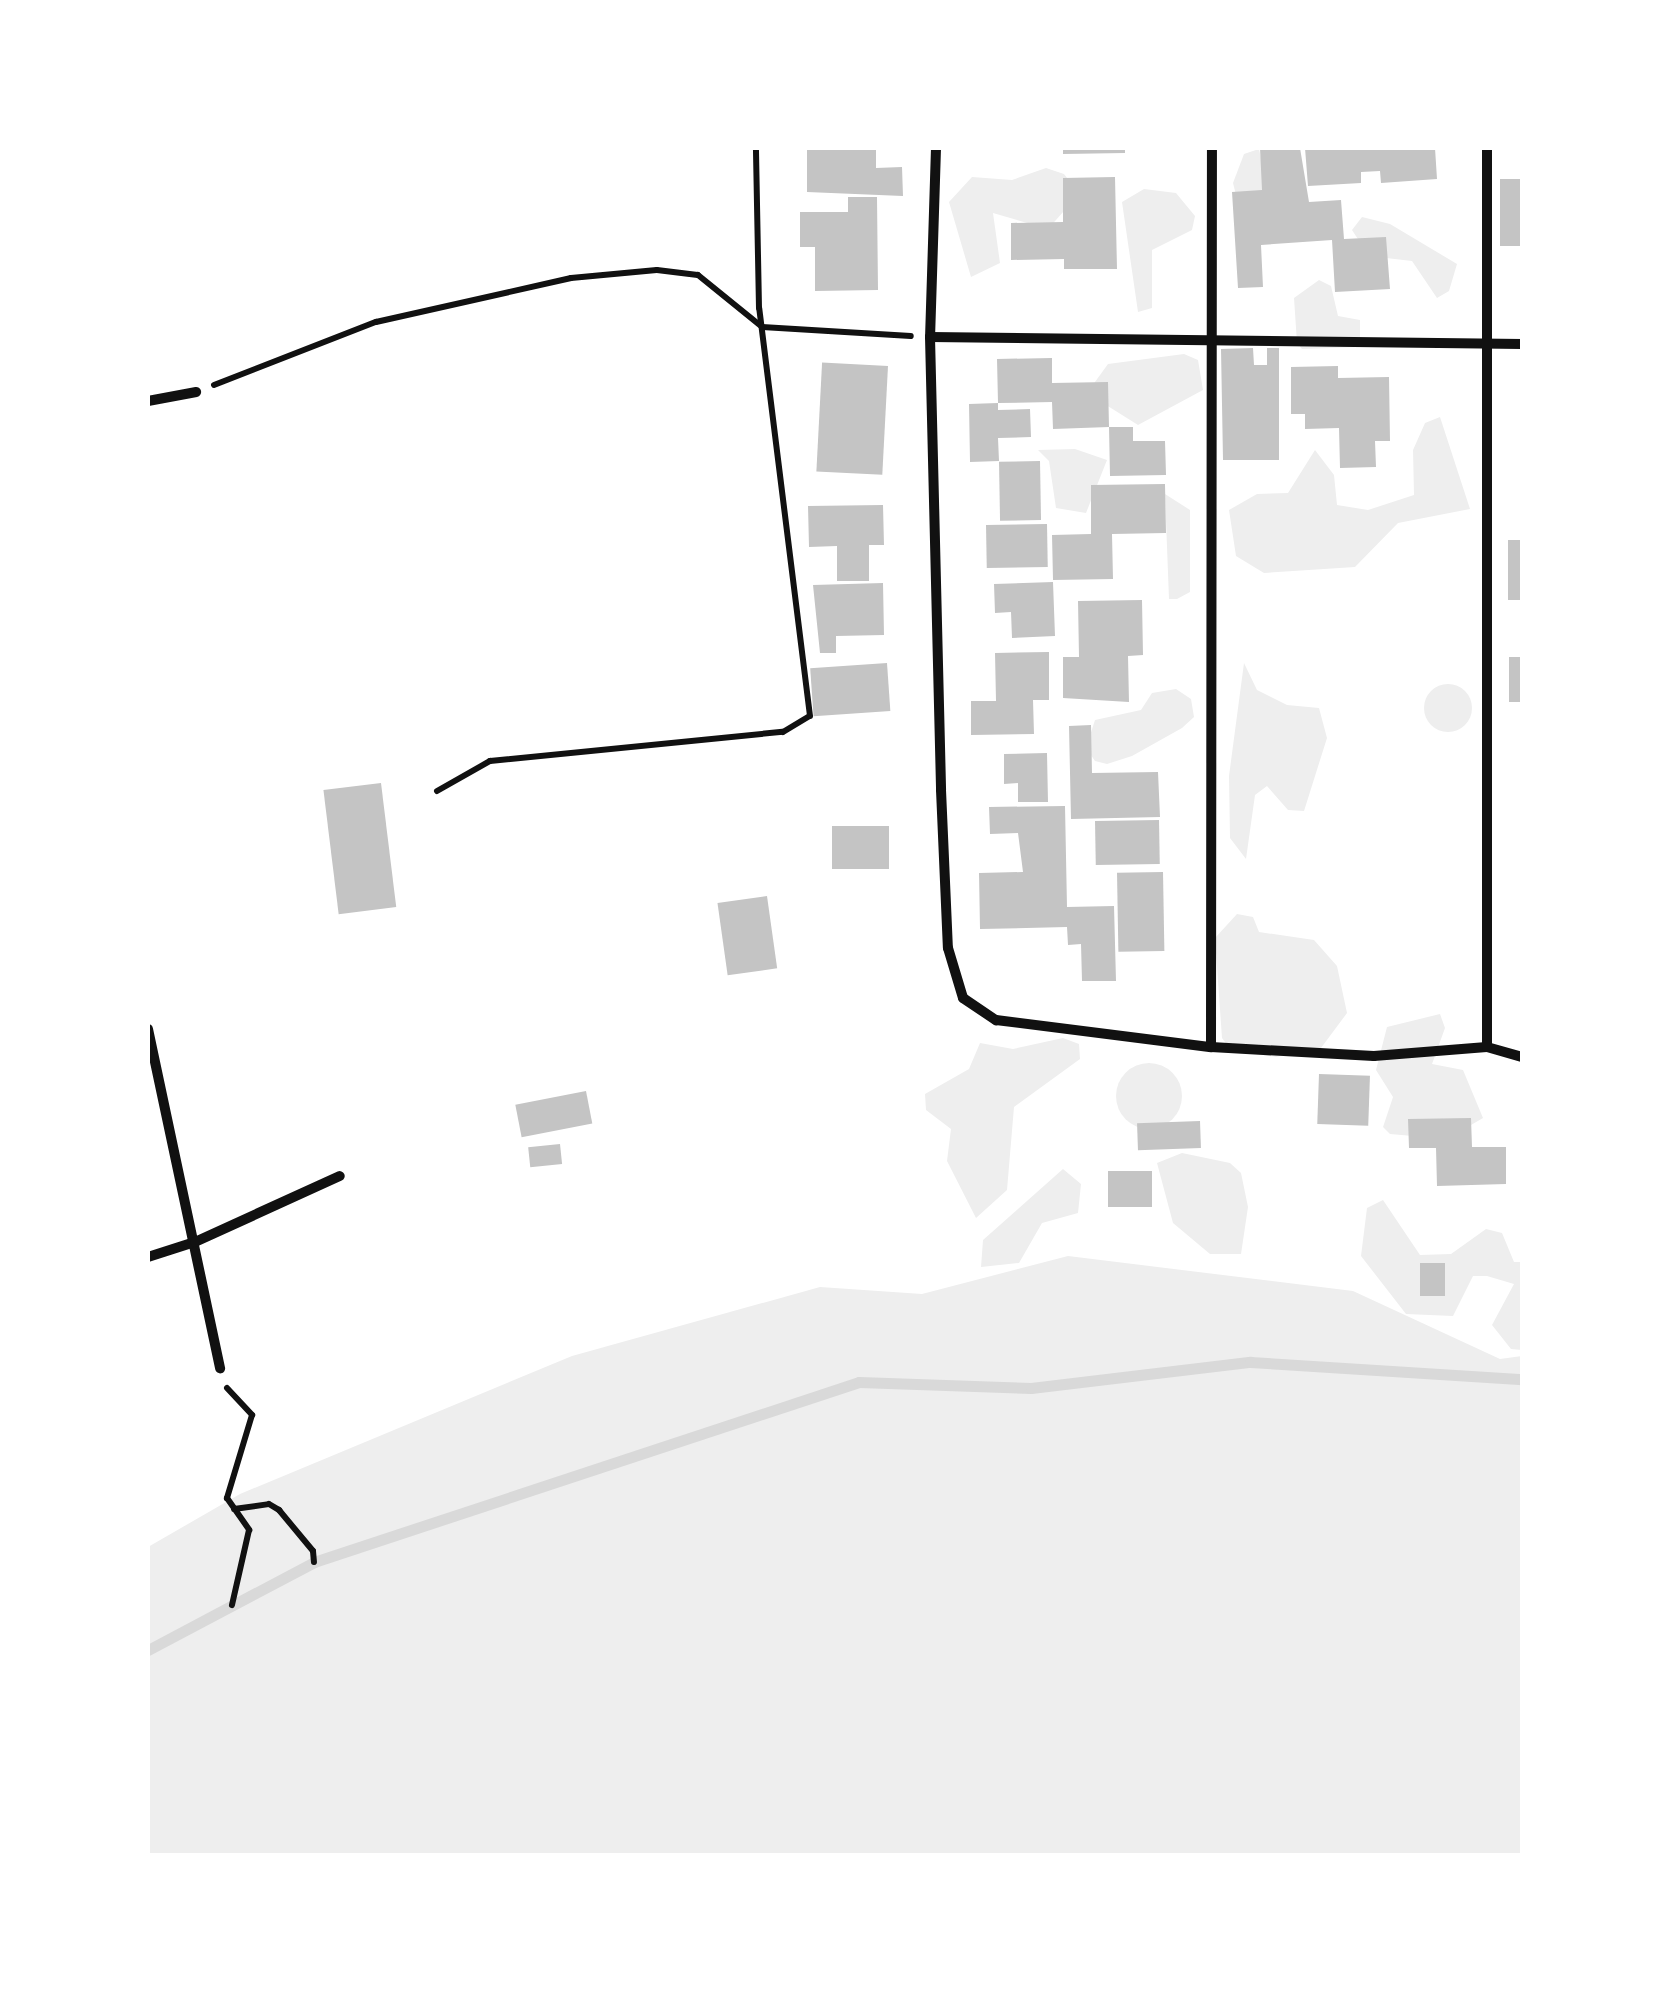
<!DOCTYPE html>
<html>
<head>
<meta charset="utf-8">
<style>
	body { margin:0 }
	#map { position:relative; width:1670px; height:2003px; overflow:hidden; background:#fff; font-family:Helvetica,sans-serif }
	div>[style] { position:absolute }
	.green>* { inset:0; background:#eee }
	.round { border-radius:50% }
	.stream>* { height:11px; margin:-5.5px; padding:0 5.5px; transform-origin:5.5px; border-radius:5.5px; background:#d9d9d9 }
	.building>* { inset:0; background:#c4c4c4; transform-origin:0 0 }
	.path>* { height:6px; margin:-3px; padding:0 3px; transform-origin:3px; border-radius:3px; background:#111 }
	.minor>* { height:10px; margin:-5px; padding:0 5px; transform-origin:5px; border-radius:5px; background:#111 }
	span { translate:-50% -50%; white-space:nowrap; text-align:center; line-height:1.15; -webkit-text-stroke:8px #fff; paint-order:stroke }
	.frame { position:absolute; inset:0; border:150px solid #fff; pointer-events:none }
</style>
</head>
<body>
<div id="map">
	<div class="green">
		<div style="clip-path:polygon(1259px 149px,1268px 194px,1236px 195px,1233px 183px,1244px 154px)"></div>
		<div style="clip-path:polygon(1046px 168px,1064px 174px,1079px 194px,1048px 229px,993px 213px,1000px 263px,971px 277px,949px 202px,972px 177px,1012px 180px)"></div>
		<div style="clip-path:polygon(1144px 189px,1176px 193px,1195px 216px,1192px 230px,1152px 250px,1152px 308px,1138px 312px,1122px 202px)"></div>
		<div style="clip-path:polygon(1362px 217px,1390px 224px,1457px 264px,1449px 291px,1437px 298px,1412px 261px,1369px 256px,1352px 230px)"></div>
		<div style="clip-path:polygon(1319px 280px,1331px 286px,1338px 316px,1360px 320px,1360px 347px,1302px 349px,1297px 343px,1294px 298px)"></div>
		<div style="clip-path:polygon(1184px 354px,1198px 360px,1203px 390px,1138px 425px,1087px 393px,1108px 364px)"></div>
		<div style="clip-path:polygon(1440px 417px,1470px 509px,1398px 523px,1355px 567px,1264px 573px,1236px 556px,1229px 510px,1257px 494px,1288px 493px,1315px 450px,1334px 475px,1337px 505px,1368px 510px,1414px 495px,1413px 450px,1425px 423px)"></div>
		<div style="clip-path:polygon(1075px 449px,1107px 460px,1086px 513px,1056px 508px,1049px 461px,1038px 450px)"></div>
		<div style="clip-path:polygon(1165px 494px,1190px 510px,1190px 592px,1177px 599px,1169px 599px)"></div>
		<div style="clip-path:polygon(1244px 663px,1257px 690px,1287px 705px,1319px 708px,1327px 738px,1304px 811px,1288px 810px,1267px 786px,1255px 795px,1246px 859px,1230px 838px,1229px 776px)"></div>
		<div class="round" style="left:1424px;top:684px;width:48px;height:48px"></div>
		<div style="clip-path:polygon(1176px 689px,1191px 699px,1194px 717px,1182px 728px,1132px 756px,1107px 764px,1095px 761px,1086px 748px,1095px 720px,1141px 710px,1152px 693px)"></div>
		<div style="clip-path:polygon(1237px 914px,1253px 917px,1259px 932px,1314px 940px,1337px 966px,1347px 1013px,1321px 1048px,1276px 1057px,1231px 1050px,1222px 1038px,1215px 938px)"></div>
		<div style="clip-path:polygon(1440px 1014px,1445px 1028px,1432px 1064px,1463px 1070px,1483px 1118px,1447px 1139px,1390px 1134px,1383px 1127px,1393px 1097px,1376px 1070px,1387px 1027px)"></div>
		<div style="clip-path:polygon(1063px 1038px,1079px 1044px,1080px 1059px,1014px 1107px,1007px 1190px,976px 1218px,947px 1161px,951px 1129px,926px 1110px,925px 1094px,969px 1069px,980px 1043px,1013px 1049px)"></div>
		<div class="round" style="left:1116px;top:1063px;width:66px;height:66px"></div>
		<div style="clip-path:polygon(1182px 1153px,1230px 1163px,1241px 1173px,1248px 1207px,1241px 1254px,1210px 1254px,1173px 1223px,1157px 1163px)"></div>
		<div style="clip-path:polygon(1063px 1169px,1081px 1184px,1078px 1213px,1042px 1223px,1019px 1263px,981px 1267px,983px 1240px)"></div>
		<div style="clip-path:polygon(1383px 1200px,1420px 1255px,1451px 1254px,1486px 1229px,1502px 1233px,1514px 1262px,1522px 1262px,1522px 1350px,1511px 1349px,1492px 1325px,1514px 1284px,1487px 1276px,1473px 1276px,1453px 1316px,1406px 1314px,1361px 1256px,1367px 1208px)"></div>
		<div style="clip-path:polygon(1068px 1256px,1353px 1291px,1500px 1359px,1522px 1356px,1522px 1855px,148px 1855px,148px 1547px,240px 1494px,572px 1356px,820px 1287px,922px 1294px)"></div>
	</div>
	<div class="stream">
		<div style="left:148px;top:1650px;width:188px;rotate:-27.9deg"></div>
		<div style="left:314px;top:1562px;width:574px;rotate:-18.28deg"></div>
		<div style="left:859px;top:1382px;width:172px;rotate:2deg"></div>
		<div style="left:1031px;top:1388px;width:221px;rotate:-6.8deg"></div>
		<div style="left:1250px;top:1362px;width:273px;rotate:3.6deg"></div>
	</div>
	<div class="building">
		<div style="clip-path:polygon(807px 148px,876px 148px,876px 168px,902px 167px,903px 196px,807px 192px)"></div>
		<div style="clip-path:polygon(1063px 148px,1125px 148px,1125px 153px,1063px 154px)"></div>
		<div style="clip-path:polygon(1260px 148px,1300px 148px,1309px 202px,1341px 200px,1344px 239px,1386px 237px,1390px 289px,1335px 292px,1332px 240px,1261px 245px,1263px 287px,1238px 288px,1232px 192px,1262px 190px)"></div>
		<div style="clip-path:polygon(1305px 148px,1435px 148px,1437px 179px,1381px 183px,1380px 171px,1361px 172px,1361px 183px,1308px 186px)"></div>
		<div style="clip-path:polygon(1115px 177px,1117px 269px,1064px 269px,1064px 259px,1011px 260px,1011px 223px,1063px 222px,1063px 178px)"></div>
		<div style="left:1500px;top:179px;width:22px;height:67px"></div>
		<div style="clip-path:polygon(848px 197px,877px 197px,878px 290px,815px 291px,815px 247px,800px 247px,800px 212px,848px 212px)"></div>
		<div style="clip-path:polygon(1253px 348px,1254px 365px,1267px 365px,1267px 348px,1279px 348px,1279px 460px,1223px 460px,1221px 349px)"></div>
		<div style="clip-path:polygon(1052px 358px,1052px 383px,1108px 382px,1109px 427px,1053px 429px,1052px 402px,998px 403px,997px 359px)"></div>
		<div style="left:888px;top:366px;width:109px;height:66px;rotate:93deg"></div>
		<div style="clip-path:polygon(1338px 366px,1338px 378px,1389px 377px,1390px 441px,1375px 441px,1376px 467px,1340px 468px,1339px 428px,1305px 429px,1305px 414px,1291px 414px,1291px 367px)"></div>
		<div style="clip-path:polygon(998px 403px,998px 410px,1030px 409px,1031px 437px,998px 438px,999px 461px,970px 462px,969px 404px)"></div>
		<div style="clip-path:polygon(1109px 427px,1133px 427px,1133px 441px,1165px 441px,1166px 475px,1110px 476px)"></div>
		<div style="left:1040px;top:461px;width:59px;height:41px;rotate:89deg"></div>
		<div style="clip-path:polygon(1165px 484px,1166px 533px,1112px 534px,1113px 579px,1053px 580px,1052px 535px,1091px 534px,1091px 485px)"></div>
		<div style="clip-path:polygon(883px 505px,884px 545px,869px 545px,869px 581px,837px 581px,837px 546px,809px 547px,808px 506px)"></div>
		<div style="left:1047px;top:524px;width:43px;height:61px;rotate:89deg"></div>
		<div style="left:1508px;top:540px;width:14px;height:60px"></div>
		<div style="clip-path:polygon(1053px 582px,1055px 636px,1012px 638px,1011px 612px,995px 613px,994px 584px)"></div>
		<div style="clip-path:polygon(883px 583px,884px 635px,836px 636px,836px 653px,820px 653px,813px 585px)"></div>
		<div style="clip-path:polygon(1142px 600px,1143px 655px,1128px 656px,1129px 702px,1063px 698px,1063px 657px,1079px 657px,1078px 601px)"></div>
		<div style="clip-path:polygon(1049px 652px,1049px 700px,1033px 700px,1034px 734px,971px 735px,971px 701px,996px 701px,995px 653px)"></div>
		<div style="left:1522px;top:657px;width:45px;height:13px;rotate:90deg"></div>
		<div style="left:887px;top:663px;width:48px;height:77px;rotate:86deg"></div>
		<div style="clip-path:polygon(1091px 725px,1092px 773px,1158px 772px,1160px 817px,1071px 819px,1069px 726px)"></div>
		<div style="clip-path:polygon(1047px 753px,1048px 802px,1018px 802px,1018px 783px,1004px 784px,1004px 754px)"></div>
		<div style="left:381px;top:783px;width:125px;height:58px;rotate:83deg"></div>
		<div style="clip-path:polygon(1065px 806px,1067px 907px,1114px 906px,1116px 981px,1082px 981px,1081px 944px,1068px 945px,1067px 927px,980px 929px,979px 873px,1023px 872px,1018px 833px,990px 834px,989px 807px)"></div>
		<div style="left:1159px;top:820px;width:44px;height:64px;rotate:89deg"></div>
		<div style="left:832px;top:826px;width:57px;height:43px"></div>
		<div style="left:1163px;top:872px;width:79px;height:46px;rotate:89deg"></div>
		<div style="left:767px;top:896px;width:73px;height:50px;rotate:82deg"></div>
		<div style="left:1319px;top:1074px;width:51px;height:50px;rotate:2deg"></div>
		<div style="left:586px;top:1091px;width:33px;height:72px;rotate:79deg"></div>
		<div style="clip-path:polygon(1471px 1118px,1472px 1147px,1506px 1147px,1506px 1184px,1437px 1186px,1436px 1148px,1409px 1148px,1408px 1119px)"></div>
		<div style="left:1200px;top:1121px;width:27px;height:63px;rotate:88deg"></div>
		<div style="left:560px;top:1144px;width:20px;height:32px;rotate:84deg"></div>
		<div style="left:1108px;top:1171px;width:44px;height:36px"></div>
		<div style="left:1445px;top:1263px;width:33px;height:25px;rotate:90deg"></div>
	</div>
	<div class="path">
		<div style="left:762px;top:327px;width:149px;rotate:3.5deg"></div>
		<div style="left:214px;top:385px;width:174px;rotate:-21.3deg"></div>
		<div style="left:376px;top:322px;width:200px;rotate:-12.7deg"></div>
		<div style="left:571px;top:278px;width:86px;rotate:-5.3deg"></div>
		<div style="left:657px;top:270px;width:41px;rotate:7deg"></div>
		<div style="left:698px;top:275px;width:81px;rotate:39deg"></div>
		<div style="left:437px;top:791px;width:61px;rotate:-29.5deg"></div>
		<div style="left:490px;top:761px;width:294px;rotate:-5.7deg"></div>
		<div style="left:783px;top:732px;width:31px;rotate:-31deg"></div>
		<div style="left:810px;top:716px;width:411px;rotate:-97.1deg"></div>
		<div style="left:759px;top:308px;width:160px;rotate:-91.1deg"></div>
		<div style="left:227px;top:1388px;width:37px;rotate:47deg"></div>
		<div style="left:252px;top:1415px;width:87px;rotate:106.8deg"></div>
		<div style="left:227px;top:1498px;width:39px;rotate:55deg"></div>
		<div style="left:249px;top:1530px;width:77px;rotate:102.8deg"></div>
		<div style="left:234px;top:1509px;width:35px;rotate:-8deg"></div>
		<div style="left:269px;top:1504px;width:12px;rotate:31deg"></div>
		<div style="left:279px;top:1510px;width:53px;rotate:50.3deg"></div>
		<div style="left:313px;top:1551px;width:11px;rotate:85deg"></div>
	</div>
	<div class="minor">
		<div style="left:936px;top:148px;width:189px;rotate:91.8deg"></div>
		<div style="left:930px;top:337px;width:453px;rotate:88.6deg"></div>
		<div style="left:941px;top:790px;width:158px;rotate:87.5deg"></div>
		<div style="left:948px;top:948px;width:52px;rotate:73.3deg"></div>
		<div style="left:963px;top:998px;width:40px;rotate:34deg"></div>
		<div style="left:996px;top:1020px;width:217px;rotate:7.2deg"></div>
		<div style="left:1211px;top:1047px;width:163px;rotate:3.2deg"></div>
		<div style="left:1374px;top:1056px;width:113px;rotate:-4.6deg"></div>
		<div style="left:1487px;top:1047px;width:36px;rotate:16deg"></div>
		<div style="left:930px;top:337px;width:592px;rotate:0.68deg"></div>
		<div style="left:148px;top:401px;width:49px;rotate:-10.6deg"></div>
		<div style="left:148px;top:1029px;width:347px;rotate:78deg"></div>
		<div style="left:1211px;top:1047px;width:899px;rotate:-89.94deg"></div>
		<div style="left:1487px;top:1047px;width:899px;rotate:-90deg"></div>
		<div style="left:148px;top:1257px;width:49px;rotate:-17.7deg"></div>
		<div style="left:195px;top:1242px;width:159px;rotate:-24.5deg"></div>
	</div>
	<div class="frame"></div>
</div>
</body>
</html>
